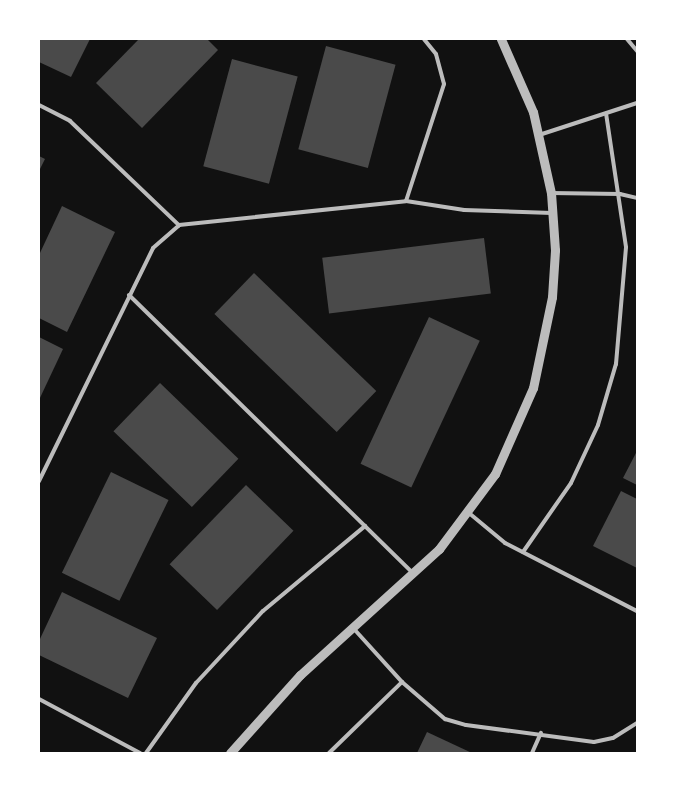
<!DOCTYPE html>
<html>
<head>
<meta charset="utf-8">
<style>
	body { margin:0 }
	#map { position:relative; width:676px; height:792px; overflow:hidden; background:#111; font-family:Commissioner,sans-serif }
	div>[style] { position:absolute }
	.building>* { inset:0; background:#4a4a4a; transform-origin:0 0 }
	.service>* { height:4px; margin:-2px; padding:0 2px; transform-origin:2px; border-radius:2px; background:#bcbcbc }
	.tertiary>* { height:9px; margin:-4.5px; padding:0 4.5px; transform-origin:4.5px; border-radius:4.5px; background:#bcbcbc }
	span { translate:-50% -50%; white-space:nowrap; text-align:center; line-height:1.15; -webkit-text-stroke:4px #fff; paint-order:stroke }
	.frame { position:absolute; inset:0; border:40px solid #fff; pointer-events:none }
</style>
</head>
<body>
<div id="map">
	<div class="building">
		<div style="clip-path:polygon(39px 39px,90px 39px,71px 77px,39px 62px)"></div>
		<div style="clip-path:polygon(139px 39px,207px 39px,218px 50px,142px 128px,96px 83px)"></div>
		<div style="left:326px;top:46px;width:72px;height:107px;rotate:15deg"></div>
		<div style="left:232px;top:59px;width:68px;height:111px;rotate:15deg"></div>
		<div style="clip-path:polygon(39px 156px,45px 159px,39px 171px)"></div>
		<div style="clip-path:polygon(62px 206px,115px 232px,67px 332px,39px 318px,39px 255px)"></div>
		<div style="left:484px;top:238px;width:56px;height:163px;rotate:83deg"></div>
		<div style="left:254px;top:273px;width:170px;height:57px;rotate:44deg"></div>
		<div style="left:429px;top:317px;width:56px;height:162px;rotate:25deg"></div>
		<div style="clip-path:polygon(39px 337px,63px 349px,39px 400px)"></div>
		<div style="left:160px;top:383px;width:109px;height:67px;rotate:44deg"></div>
		<div style="clip-path:polygon(637px 451px,637px 485px,623px 478px)"></div>
		<div style="left:111px;top:472px;width:64px;height:112px;rotate:26deg"></div>
		<div style="left:246px;top:485px;width:66px;height:110px;rotate:44deg"></div>
		<div style="clip-path:polygon(621px 491px,637px 499px,637px 568px,593px 546px)"></div>
		<div style="clip-path:polygon(62px 592px,157px 638px,128px 698px,39px 655px,39px 641px)"></div>
		<div style="clip-path:polygon(427px 732px,472px 753px,417px 753px)"></div>
	</div>
	<div class="service">
		<div style="left:627px;top:39px;width:16px;rotate:50deg"></div>
		<div style="left:39px;top:105px;width:35px;rotate:27deg"></div>
		<div style="left:70px;top:121px;width:151px;rotate:43.7deg"></div>
		<div style="left:539px;top:135px;width:103px;rotate:-18.1deg"></div>
		<div style="left:551px;top:193px;width:69px;rotate:0.8deg"></div>
		<div style="left:620px;top:194px;width:17px;rotate:13deg"></div>
		<div style="left:406px;top:201px;width:123px;rotate:-72deg"></div>
		<div style="left:444px;top:84px;width:31px;rotate:-105deg"></div>
		<div style="left:436px;top:54px;width:19px;rotate:-129deg"></div>
		<div style="left:129px;top:295px;width:396px;rotate:44.4deg"></div>
		<div style="left:39px;top:481px;width:259px;rotate:-63.9deg"></div>
		<div style="left:153px;top:248px;width:35px;rotate:-41deg"></div>
		<div style="left:179px;top:225px;width:228px;rotate:-6deg"></div>
		<div style="left:406px;top:201px;width:59px;rotate:8.8deg"></div>
		<div style="left:464px;top:210px;width:88px;rotate:2deg"></div>
		<div style="left:469px;top:513px;width:47px;rotate:39.8deg"></div>
		<div style="left:505px;top:543px;width:148px;rotate:27.3deg"></div>
		<div style="left:523px;top:552px;width:84px;rotate:-55.2deg"></div>
		<div style="left:571px;top:483px;width:64px;rotate:-65deg"></div>
		<div style="left:598px;top:425px;width:64px;rotate:-73.6deg"></div>
		<div style="left:616px;top:364px;width:117px;rotate:-85.1deg"></div>
		<div style="left:626px;top:247px;width:135px;rotate:-98.5deg"></div>
		<div style="left:354px;top:629px;width:72px;rotate:47.8deg"></div>
		<div style="left:402px;top:682px;width:57px;rotate:40.7deg"></div>
		<div style="left:445px;top:719px;width:22px;rotate:16deg"></div>
		<div style="left:466px;top:725px;width:129px;rotate:7.6deg"></div>
		<div style="left:594px;top:742px;width:19px;rotate:-12deg"></div>
		<div style="left:613px;top:738px;width:28px;rotate:-32deg"></div>
		<div style="left:39px;top:699px;width:115px;rotate:28.1deg"></div>
		<div style="left:146px;top:753px;width:86px;rotate:-54.5deg"></div>
		<div style="left:196px;top:683px;width:98px;rotate:-47.1deg"></div>
		<div style="left:263px;top:611px;width:133px;rotate:-39.8deg"></div>
		<div style="left:329px;top:753px;width:102px;rotate:-44.2deg"></div>
		<div style="left:532px;top:753px;width:22px;rotate:-66deg"></div>
	</div>
	<div class="tertiary">
		<div style="left:230px;top:753px;width:105px;rotate:-48.1deg"></div>
		<div style="left:300px;top:675px;width:188px;rotate:-42.2deg"></div>
		<div style="left:439px;top:549px;width:94px;rotate:-53.3deg"></div>
		<div style="left:495px;top:474px;width:94px;rotate:-66.2deg"></div>
		<div style="left:533px;top:388px;width:93px;rotate:-78.2deg"></div>
		<div style="left:552px;top:297px;width:47px;rotate:-86.3deg"></div>
		<div style="left:555px;top:250px;width:57px;rotate:-94deg"></div>
		<div style="left:551px;top:193px;width:83px;rotate:-102.5deg"></div>
		<div style="left:533px;top:112px;width:80px;rotate:-113.7deg"></div>
	</div>
	<div class="frame"></div>
</div>
</body>
</html>
